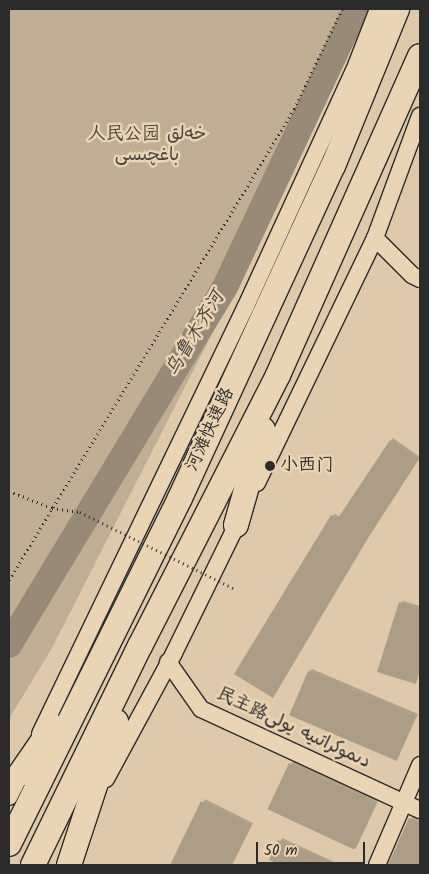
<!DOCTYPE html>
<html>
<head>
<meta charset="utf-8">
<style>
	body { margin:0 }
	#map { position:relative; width:429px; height:874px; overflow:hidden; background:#decaab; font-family:Kalam,"Playpen Sans Arabic","LXGW WenKai TC",sans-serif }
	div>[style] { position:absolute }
	.green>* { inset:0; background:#c0af95 }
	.shadow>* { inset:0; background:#0003; transform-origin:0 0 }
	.river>* { height:26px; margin:-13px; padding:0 13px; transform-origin:13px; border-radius:13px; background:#978b78 }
	.building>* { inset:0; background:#ac9d87; transform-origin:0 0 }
	.path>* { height:2.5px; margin-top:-1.25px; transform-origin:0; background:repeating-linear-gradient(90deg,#2b2b2b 0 1px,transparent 0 5px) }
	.roads { filter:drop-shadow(1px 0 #2b2b2b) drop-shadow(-1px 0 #2b2b2b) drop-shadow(0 1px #2b2b2b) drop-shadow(0 -1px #2b2b2b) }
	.minor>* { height:16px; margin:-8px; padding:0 8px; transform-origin:8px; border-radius:8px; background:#e9d4b3 }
	.highway>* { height:24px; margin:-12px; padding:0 12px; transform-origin:12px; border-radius:12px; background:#e9d4b3 }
	.path-bridge>* { height:2.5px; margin-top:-1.25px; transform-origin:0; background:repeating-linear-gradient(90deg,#2b2b2b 0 1px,transparent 0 5px) }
	.dots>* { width:14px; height:14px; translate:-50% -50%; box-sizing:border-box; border:2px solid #e9d4b3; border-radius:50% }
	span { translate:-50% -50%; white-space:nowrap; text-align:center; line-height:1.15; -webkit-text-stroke:5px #e9d4b3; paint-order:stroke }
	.park-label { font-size:18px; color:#494540 }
	.street-label { font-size:18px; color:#2b2b2b }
	.poi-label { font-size:18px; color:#2b2b2b }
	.left { translate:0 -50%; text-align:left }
	.water-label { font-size:19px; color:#46433e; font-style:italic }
	.frame { position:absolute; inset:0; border:10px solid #2b2b2b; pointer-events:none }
	.scale { position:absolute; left:256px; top:842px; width:109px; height:22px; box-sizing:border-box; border:2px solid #2b2b2b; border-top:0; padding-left:6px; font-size:15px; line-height:18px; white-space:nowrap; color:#2b2b2b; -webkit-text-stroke:4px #e9d4b3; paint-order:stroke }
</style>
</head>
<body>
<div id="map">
	<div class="green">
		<div style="clip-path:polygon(9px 9px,358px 9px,248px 263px,52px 648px,9px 719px)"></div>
	</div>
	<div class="shadow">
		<div style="clip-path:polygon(393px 438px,420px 457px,370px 534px,275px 694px,332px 516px,335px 514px,340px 517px)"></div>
		<div style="clip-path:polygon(403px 601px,420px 606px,420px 672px,415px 683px,400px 603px)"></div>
		<div style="clip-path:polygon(312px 669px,418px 714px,397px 759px,309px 672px)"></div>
		<div style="left:293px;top:761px;width:94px;height:52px;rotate:25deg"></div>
		<div style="clip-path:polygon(205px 799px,253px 823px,232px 865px,171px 865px)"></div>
		<div style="clip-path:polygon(413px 816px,420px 820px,420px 865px,389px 865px)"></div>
		<div style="clip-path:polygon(282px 838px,341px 865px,283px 865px,271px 860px)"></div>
	</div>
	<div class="river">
		<div style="left:9px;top:645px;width:420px;rotate:-58.9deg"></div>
		<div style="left:226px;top:285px;width:305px;rotate:-64.8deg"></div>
	</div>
	<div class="building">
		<div style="clip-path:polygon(390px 440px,419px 459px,368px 538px,273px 698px,234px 674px,331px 515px,356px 530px,338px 518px)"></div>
		<div style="clip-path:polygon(399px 602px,420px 609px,420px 669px,416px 684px,377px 672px)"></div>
		<div style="left:308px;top:671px;width:117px;height:48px;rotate:23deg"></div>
		<div style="left:289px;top:763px;width:96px;height:51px;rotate:25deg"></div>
		<div style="clip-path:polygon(201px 801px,251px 826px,232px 865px,170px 865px)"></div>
		<div style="clip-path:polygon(409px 818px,420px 823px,420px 865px,388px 865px)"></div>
		<div style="clip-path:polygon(278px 840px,333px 865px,280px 865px,269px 860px)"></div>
	</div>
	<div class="path">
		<div style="left:9px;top:491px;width:46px;rotate:21.6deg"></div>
		<div style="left:52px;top:508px;width:28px;rotate:8deg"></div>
		<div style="left:9px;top:580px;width:551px;rotate:-58.82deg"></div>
		<div style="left:294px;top:109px;width:111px;rotate:-64.4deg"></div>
	</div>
	<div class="roads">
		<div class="minor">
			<div style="left:375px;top:238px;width:52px;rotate:45deg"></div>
			<div style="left:412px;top:275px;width:9px;rotate:27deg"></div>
			<div style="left:257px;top:483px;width:272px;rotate:-64.3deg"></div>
			<div style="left:375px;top:238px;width:130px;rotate:-69.8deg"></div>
			<div style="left:168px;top:662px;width:57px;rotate:54.9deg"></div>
			<div style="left:201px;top:709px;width:241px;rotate:24.8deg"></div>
			<div style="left:40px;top:734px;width:475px;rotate:-64.3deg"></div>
			<div style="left:246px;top:306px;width:267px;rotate:-65.4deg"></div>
			<div style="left:357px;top:63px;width:58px;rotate:-68.7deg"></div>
			<div style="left:106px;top:779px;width:143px;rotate:-61.6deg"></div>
			<div style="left:174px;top:653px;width:153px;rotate:-63.9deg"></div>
			<div style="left:9px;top:797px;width:36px;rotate:-63deg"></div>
			<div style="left:377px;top:865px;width:109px;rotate:-66.7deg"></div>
		</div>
		<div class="highway">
			<div style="left:236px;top:525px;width:99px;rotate:-74.1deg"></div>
			<div style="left:20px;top:774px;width:58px;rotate:-55.5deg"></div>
			<div style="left:9px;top:844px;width:386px;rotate:-63.7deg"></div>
			<div style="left:180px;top:498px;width:366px;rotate:-65.3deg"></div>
			<div style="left:333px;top:166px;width:170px;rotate:-67.8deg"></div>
			<div style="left:33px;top:865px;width:244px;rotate:-64deg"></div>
			<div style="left:140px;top:646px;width:304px;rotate:-63deg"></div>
			<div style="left:278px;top:375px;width:349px;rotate:-66deg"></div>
			<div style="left:69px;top:865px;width:151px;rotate:-71.8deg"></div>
		</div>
	</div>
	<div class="path-bridge">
		<div style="left:80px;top:512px;width:175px;rotate:26.4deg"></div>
	</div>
	<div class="dots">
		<div style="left:270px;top:466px;background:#2b2b2b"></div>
	</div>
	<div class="park-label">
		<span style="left:147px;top:146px">人民公园 خەلق<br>باغچىسى</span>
	</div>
	<div class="street-label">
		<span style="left:211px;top:430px;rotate:-65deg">河滩快速路</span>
		<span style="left:293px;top:729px;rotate:25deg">民主路دىموكراتىيە يولى</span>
	</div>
	<div class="poi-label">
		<span class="left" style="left:280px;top:466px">小西门</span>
	</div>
	<div class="water-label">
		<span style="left:196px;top:334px;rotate:-59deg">乌鲁木齐河</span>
	</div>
	<div class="frame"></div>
	<div class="scale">50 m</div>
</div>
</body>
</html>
